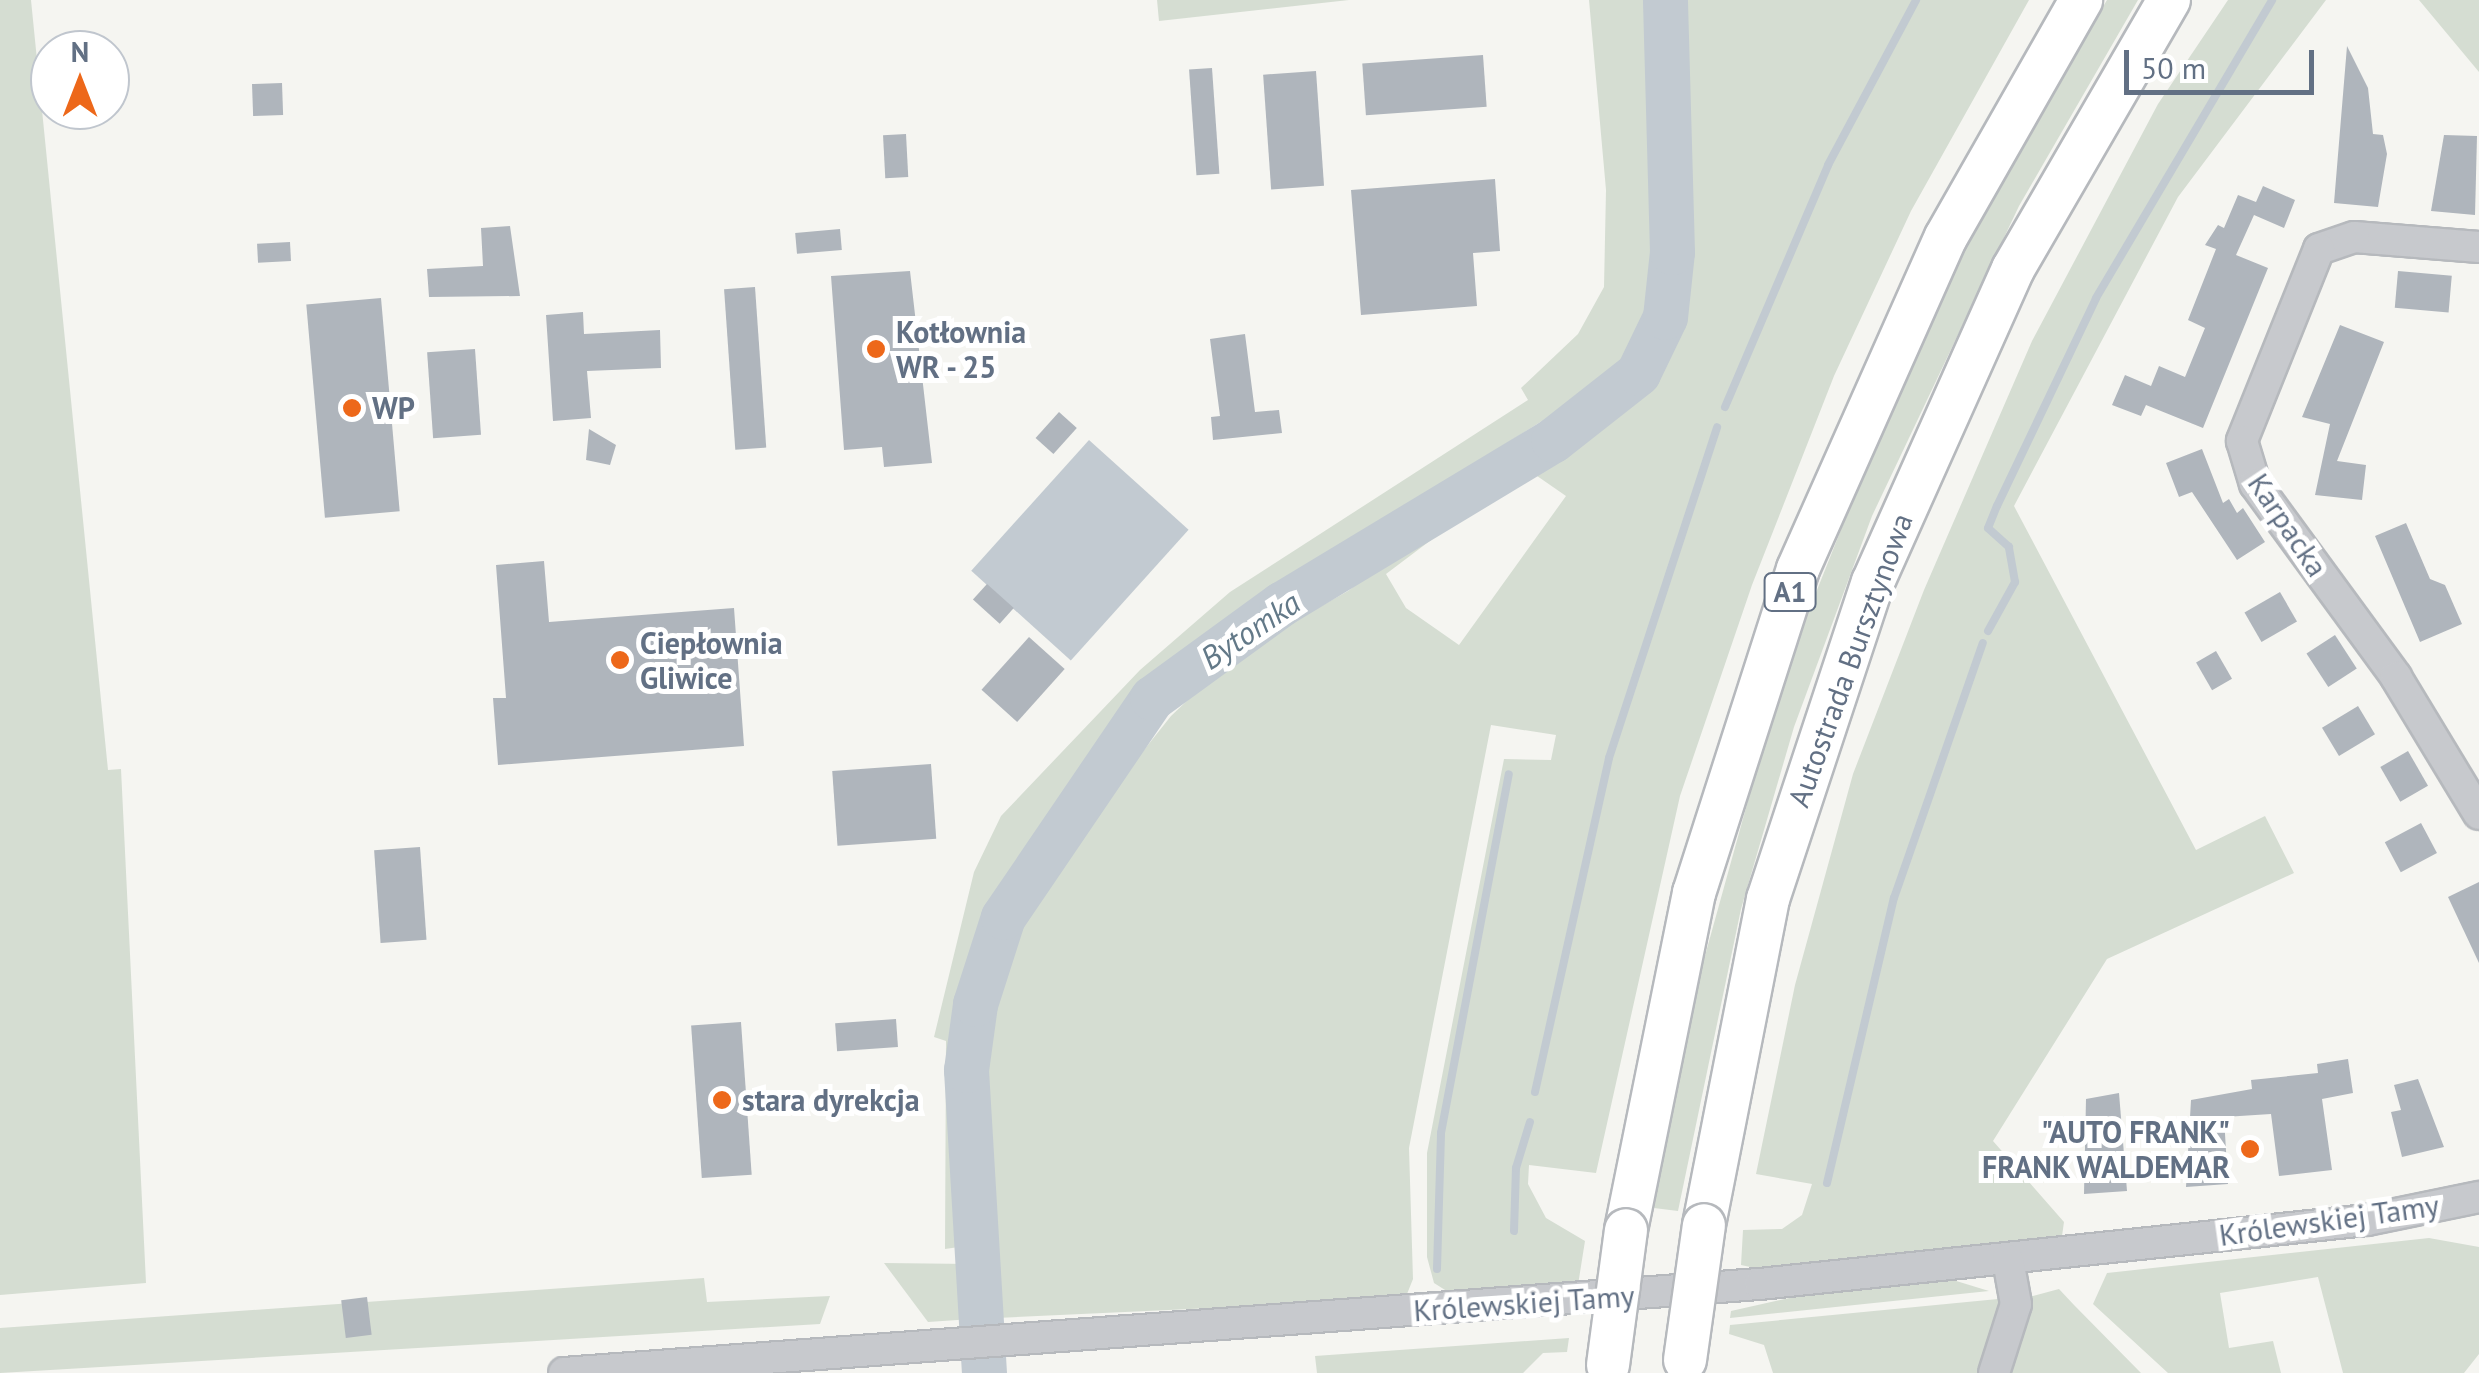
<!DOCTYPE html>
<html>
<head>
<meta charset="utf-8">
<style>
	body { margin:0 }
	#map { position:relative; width:2479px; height:1373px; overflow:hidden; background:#f5f5f1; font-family:"PT Sans",sans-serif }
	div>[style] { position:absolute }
	.green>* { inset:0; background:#d5ddd2 }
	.water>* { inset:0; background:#c2cad1; transform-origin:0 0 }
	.stream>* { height:8px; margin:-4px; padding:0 4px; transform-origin:4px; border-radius:4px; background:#c2cad1 }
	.river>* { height:45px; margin:-22.5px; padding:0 22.5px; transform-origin:22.5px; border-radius:22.5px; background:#c2cad1 }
	.building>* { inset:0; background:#afb5bc; transform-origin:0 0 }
	.roads { filter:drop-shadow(2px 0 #b6b9bd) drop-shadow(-2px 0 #b6b9bd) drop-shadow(0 2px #b6b9bd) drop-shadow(0 -2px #b6b9bd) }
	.minor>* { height:30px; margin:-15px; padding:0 15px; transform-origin:15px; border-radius:15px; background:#c7c9cd }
	.highway>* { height:42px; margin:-21px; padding:0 21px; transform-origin:21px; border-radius:21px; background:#fff }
	.bridges { filter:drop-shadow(2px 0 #b6b9bd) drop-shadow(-2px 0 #b6b9bd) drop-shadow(0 2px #b6b9bd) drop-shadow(0 -2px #b6b9bd) }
	.highway-bridge>* { height:42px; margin:-21px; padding:0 21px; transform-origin:21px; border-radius:21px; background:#fff }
	.dots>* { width:28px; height:28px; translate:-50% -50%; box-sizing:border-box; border:5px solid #fff; border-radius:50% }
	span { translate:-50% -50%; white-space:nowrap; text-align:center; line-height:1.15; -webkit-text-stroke:10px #fff; paint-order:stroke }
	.shield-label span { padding:2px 8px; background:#fff; border:2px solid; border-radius:8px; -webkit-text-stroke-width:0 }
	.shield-label { font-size:28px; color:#627084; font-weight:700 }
	.poi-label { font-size:30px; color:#627084; font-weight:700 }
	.left { translate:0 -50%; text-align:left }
	.right { translate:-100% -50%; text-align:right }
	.street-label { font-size:30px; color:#627084 }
	.water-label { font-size:32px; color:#637988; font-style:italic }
	.north { position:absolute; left:30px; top:30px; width:100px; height:100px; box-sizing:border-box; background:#fff; border:2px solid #c0c6ce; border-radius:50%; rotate:0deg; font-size:28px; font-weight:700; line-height:40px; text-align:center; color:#627084 }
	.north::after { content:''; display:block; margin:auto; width:35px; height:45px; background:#ed681a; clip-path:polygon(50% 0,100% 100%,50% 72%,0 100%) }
	.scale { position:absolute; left:2124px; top:50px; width:190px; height:45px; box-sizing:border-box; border:5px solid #627084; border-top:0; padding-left:12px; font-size:30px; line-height:35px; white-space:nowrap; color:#627084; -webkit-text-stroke:8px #fff; paint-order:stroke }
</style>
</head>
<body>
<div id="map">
	<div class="green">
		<div style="clip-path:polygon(0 0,31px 0,108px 770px,121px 769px,146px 1283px,0 1295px)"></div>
		<div style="clip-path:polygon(1157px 0,1349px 0,1159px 21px)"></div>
		<div style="clip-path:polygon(1589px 0,2029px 0,1911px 211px,1834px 376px,1752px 585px,1680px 796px,1596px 1173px,1529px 1165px,1528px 1184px,1546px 1218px,1585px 1241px,1578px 1285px,1453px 1295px,1434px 1283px,1427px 1257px,1427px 1153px,1504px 759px,1551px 760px,1556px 735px,1491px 725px,1409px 1148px,1413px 1279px,1405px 1299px,997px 1318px,978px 1089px,982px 1041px,1007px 946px,1047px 872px,1171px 716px,1236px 654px,1348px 591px,1431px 528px,1439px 534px,1386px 574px,1406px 608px,1459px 645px,1566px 496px,1527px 469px,1565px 450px,1542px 421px,1259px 599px,1145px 689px,1026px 850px,977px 947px,959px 1046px,966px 1246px,945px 1249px,946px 1041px,934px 1037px,974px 872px,1001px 816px,1140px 670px,1230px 592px,1528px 400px,1521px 388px,1578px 334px,1604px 287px,1606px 190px)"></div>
		<div style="clip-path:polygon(2107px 0,2138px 0,2019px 206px,1872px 516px,1794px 727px,1741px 909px,1678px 1211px,1654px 1208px,1688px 1017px,1782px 678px,1899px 384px,1990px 196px)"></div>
		<div style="clip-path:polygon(2228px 0,2326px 0,2178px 197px,2014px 506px,2196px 850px,2265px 816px,2294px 873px,2107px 959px,1993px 1141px,2064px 1222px,2062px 1236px,1774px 1272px,1741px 1265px,1743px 1230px,1782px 1229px,1802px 1215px,1812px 1184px,1756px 1174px,1795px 985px,1853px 774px,1924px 590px,2032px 341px,2158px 104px)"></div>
		<div style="clip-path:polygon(2419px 0,2479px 0,2479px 72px)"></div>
		<div style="clip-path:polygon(2429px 1238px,2479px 1247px,2479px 1354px,2464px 1373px,2343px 1373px,2318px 1277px,2220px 1293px,2229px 1348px,2273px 1341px,2281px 1373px,2168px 1373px,2093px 1304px,2107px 1273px)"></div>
		<div style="clip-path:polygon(884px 1263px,971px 1264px,972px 1319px,928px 1322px)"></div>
		<div style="clip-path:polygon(704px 1278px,707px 1302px,830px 1296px,820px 1324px,0 1373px,0 1328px)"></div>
		<div style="clip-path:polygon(1953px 1280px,1989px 1291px,1730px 1318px,1731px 1311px,1803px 1295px)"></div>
		<div style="clip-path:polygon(2059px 1289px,2074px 1305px,2141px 1373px,2004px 1373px,2025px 1298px)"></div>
		<div style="clip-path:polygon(1998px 1299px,2001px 1328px,1980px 1373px,1773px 1373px,1764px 1345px,1729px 1334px,1730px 1325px)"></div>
		<div style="clip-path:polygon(1569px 1338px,1567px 1352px,1543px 1353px,1523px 1373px,1317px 1373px,1315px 1356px)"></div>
	</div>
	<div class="water">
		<div style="left:1089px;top:440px;width:134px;height:176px;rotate:42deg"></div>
	</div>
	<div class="stream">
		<div style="left:1725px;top:407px;width:263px;rotate:-66.9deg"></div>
		<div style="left:1828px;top:165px;width:187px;rotate:-61.9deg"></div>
		<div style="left:1988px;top:631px;width:56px;rotate:-61.1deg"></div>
		<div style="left:2015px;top:582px;width:36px;rotate:-100deg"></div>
		<div style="left:2009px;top:547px;width:28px;rotate:-138deg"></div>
		<div style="left:1988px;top:528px;width:24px;rotate:-68deg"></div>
		<div style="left:1997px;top:506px;width:230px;rotate:-64.5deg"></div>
		<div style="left:2096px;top:298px;width:346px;rotate:-59.4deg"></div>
		<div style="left:1535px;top:1092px;width:342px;rotate:-77.5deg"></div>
		<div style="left:1609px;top:758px;width:348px;rotate:-71.9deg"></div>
		<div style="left:1827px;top:1183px;width:293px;rotate:-76.8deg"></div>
		<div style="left:1894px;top:898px;width:270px;rotate:-70.8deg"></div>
		<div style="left:1514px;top:1231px;width:63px;rotate:-88.2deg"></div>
		<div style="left:1516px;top:1168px;width:48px;rotate:-73.1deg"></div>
		<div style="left:1437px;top:1269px;width:136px;rotate:-88.3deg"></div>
		<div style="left:1441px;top:1133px;width:365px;rotate:-79.3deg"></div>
	</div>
	<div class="river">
		<div style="left:984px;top:1373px;width:304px;rotate:-93.4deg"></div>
		<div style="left:966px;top:1070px;width:67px;rotate:-82.2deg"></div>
		<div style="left:975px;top:1004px;width:91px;rotate:-72.2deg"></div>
		<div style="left:1003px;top:917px;width:265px;rotate:-55.8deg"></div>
		<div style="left:1152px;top:698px;width:160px;rotate:-36.1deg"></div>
		<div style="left:1281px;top:604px;width:318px;rotate:-31.1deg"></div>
		<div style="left:1553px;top:440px;width:108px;rotate:-38.2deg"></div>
		<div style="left:1638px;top:373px;width:62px;rotate:-64.3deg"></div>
		<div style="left:1665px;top:317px;width:65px;rotate:-83.9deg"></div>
		<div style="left:1672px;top:252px;width:252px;rotate:-91.6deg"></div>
	</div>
	<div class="building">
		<div style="clip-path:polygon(2347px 46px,2368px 88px,2373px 134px,2383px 135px,2387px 154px,2378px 207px,2334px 203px)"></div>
		<div style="left:1483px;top:55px;width:52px;height:121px;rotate:86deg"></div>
		<div style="left:1212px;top:68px;width:106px;height:23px;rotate:86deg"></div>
		<div style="left:1316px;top:71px;width:115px;height:53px;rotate:86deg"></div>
		<div style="left:282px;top:83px;width:32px;height:30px;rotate:88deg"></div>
		<div style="left:906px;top:134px;width:43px;height:23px;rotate:87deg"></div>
		<div style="clip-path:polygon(2444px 135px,2477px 136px,2475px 215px,2431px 211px)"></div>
		<div style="clip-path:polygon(1495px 179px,1500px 251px,1473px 253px,1477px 306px,1361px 315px,1351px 190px)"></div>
		<div style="clip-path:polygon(2263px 186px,2295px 200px,2284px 228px,2254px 215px,2236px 255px,2268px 268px,2203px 428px,2146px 405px,2141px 416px,2112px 405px,2125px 375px,2151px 386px,2159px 366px,2185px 377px,2205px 328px,2188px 320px,2216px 249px,2205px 245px,2218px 225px,2224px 228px,2238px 195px,2256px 202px)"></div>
		<div style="clip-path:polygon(510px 226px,520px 296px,429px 297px,427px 269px,483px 266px,481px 228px)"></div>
		<div style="left:840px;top:229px;width:21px;height:45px;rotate:85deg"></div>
		<div style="left:290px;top:242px;width:19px;height:33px;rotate:87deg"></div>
		<div style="clip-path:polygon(910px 271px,932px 463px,884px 467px,882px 447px,844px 450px,831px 276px)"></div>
		<div style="left:2398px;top:271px;width:54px;height:37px;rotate:5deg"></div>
		<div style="left:755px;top:287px;width:161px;height:31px;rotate:86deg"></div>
		<div style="left:381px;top:298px;width:214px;height:75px;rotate:85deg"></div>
		<div style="clip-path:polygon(583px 312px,584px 334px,660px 330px,661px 368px,587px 371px,591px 418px,553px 421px,546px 315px)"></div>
		<div style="clip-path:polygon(2340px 325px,2384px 342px,2337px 461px,2366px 465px,2362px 500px,2315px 495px,2330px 424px,2302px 417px)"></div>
		<div style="clip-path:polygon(1245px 334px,1255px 412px,1279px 410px,1282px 433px,1213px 440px,1211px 417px,1220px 416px,1210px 339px)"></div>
		<div style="left:475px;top:349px;width:86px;height:48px;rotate:86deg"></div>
		<div style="left:1059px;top:412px;width:24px;height:35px;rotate:42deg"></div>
		<div style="clip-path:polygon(589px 429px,616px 445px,610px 465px,586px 460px)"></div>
		<div style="clip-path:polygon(2202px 449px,2223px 503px,2229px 499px,2237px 513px,2243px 508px,2265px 542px,2237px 560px,2192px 492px,2179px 497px,2166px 463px)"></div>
		<div style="clip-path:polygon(2406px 523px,2430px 579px,2445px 585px,2462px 624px,2420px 642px,2375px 536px)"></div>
		<div style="clip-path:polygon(544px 561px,549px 622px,734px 608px,744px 746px,498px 765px,493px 698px,506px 698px,496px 565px)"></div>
		<div style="left:987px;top:584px;width:36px;height:21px;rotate:42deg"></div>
		<div style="left:2280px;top:592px;width:34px;height:41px;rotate:60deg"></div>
		<div style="left:2335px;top:635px;width:40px;height:34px;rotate:57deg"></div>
		<div style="left:1029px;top:637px;width:48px;height:71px;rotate:42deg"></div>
		<div style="left:2216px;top:651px;width:32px;height:23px;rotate:60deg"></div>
		<div style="left:2358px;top:706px;width:33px;height:42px;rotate:59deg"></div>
		<div style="left:2408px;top:751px;width:40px;height:32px;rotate:60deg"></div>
		<div style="left:931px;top:764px;width:75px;height:99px;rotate:86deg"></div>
		<div style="left:2421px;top:823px;width:34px;height:41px;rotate:62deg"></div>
		<div style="left:420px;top:847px;width:93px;height:46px;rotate:86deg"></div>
		<div style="clip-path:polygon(2479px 882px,2479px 963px,2448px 897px)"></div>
		<div style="left:896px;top:1019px;width:28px;height:61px;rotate:86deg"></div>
		<div style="left:741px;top:1022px;width:153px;height:50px;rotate:86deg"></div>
		<div style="clip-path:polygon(2348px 1059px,2353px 1093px,2322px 1099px,2332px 1170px,2279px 1176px,2271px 1114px,2224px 1117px,2228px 1184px,2186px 1187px,2191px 1100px,2252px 1089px,2251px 1080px,2318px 1073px,2317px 1064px)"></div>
		<div style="clip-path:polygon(2418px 1079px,2444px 1147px,2402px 1157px,2391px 1112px,2401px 1110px,2394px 1085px)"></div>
		<div style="clip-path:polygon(2119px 1093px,2127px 1191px,2084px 1194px,2086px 1099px)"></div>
		<div style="left:367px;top:1297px;width:38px;height:26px;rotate:83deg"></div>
	</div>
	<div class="roads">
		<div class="minor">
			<div style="left:2479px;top:247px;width:125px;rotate:-175.4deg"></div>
			<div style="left:2354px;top:237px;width:37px;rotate:161deg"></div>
			<div style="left:2319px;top:249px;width:207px;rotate:111.9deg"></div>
			<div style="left:2242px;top:441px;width:45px;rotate:73.2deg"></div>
			<div style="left:2255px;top:484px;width:239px;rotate:53.8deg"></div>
			<div style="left:2396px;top:677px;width:160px;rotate:58.8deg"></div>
			<div style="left:564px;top:1373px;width:1199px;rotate:-4.26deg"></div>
			<div style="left:1760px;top:1284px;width:610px;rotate:-6.02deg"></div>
			<div style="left:2367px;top:1220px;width:114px;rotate:-11.6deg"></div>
			<div style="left:1994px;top:1373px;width:72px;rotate:-72.3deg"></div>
			<div style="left:2016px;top:1304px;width:45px;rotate:-100.3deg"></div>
		</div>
		<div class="highway">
			<div style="left:1704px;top:1225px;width:332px;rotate:-78.9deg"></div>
			<div style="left:1768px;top:899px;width:334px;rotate:-71.7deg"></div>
			<div style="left:1873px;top:582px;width:343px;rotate:-65.9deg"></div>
			<div style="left:2013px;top:269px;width:311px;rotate:-59.9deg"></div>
			<div style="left:1626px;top:1230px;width:344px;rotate:-78.6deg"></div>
			<div style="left:1694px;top:893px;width:340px;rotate:-72.2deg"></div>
			<div style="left:1798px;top:569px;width:363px;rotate:-66deg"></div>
			<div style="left:1946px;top:237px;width:273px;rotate:-60.3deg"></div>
		</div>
	</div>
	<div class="bridges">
		<div class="highway-bridge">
			<div style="left:1685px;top:1360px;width:136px;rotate:-82deg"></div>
			<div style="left:1608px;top:1365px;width:136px;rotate:-82.4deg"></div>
		</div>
	</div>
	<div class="dots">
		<div style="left:876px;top:349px;background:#ed681a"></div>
		<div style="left:352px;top:408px;background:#ed681a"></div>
		<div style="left:620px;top:660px;background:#ed681a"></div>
		<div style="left:722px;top:1100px;background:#ed681a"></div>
		<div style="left:2250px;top:1149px;background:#ed681a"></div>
	</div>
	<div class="shield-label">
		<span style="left:1790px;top:592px">A1</span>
	</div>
	<div class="poi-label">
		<span class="left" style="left:896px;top:349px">Kotłownia<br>WR - 25</span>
		<span class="left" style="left:372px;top:408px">WP</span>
		<span class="left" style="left:640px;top:660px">Ciepłownia<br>Gliwice</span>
		<span class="left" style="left:742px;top:1100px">stara dyrekcja</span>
		<span class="right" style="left:2230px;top:1149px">"AUTO FRANK"<br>FRANK WALDEMAR</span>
	</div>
	<div class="street-label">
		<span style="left:2288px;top:525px;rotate:56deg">Karpacka</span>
		<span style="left:1850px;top:660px;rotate:-70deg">Autostrada Bursztynowa</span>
		<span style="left:2329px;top:1220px;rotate:-8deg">Królewskiej Tamy</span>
		<span style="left:1524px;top:1303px;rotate:-4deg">Królewskiej Tamy</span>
	</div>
	<div class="water-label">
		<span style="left:1250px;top:630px;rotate:-34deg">Bytomka</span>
	</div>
	<div class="north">N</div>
	<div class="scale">50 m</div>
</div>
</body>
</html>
